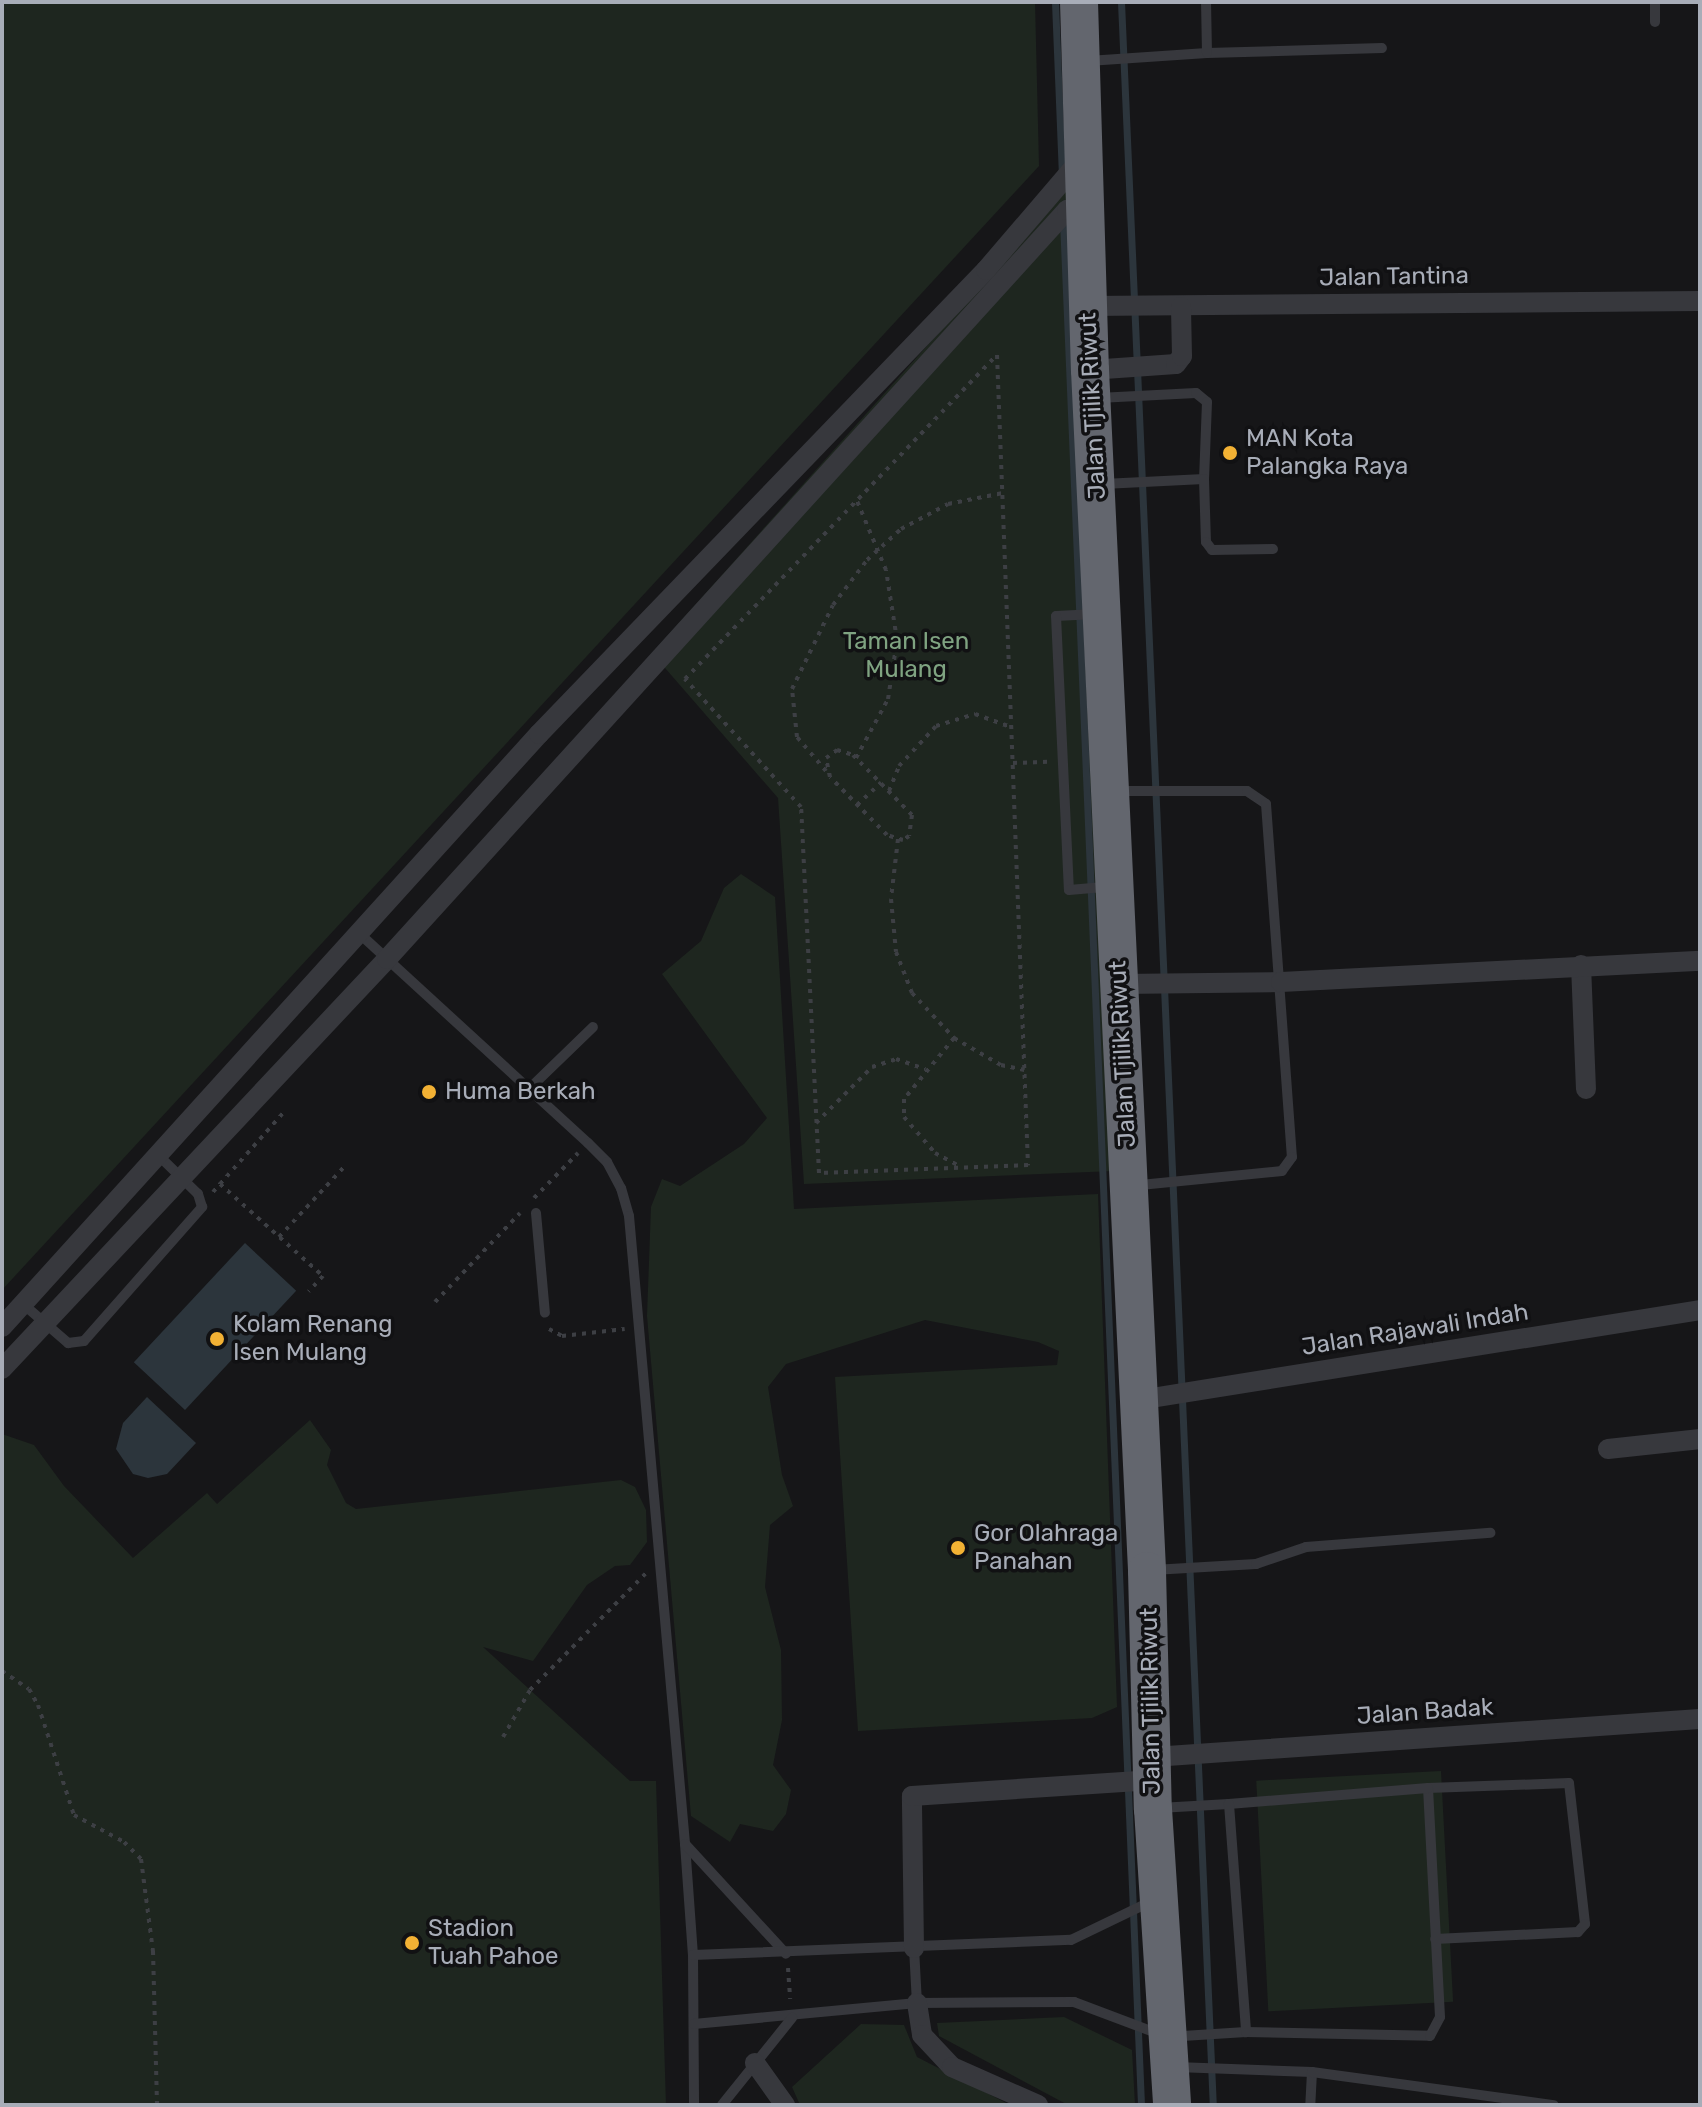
<!DOCTYPE html>
<html>
<head>
<meta charset="utf-8">
<style>
	body { margin:0 }
	#map { position:relative; width:1702px; height:2107px; overflow:hidden; background:#161618; font-family:Rubik,sans-serif }
	div>[style] { position:absolute }
	.green>* { inset:0; background:#1e261f; transform-origin:0 0 }
	.water>* { inset:0; background:#2c353c; transform-origin:0 0 }
	.stream>* { height:7px; margin:-3.5px; padding:0 3.5px; transform-origin:3.5px; border-radius:3.5px; background:#2c353c }
	.path>* { height:4px; margin-top:-2px; transform-origin:0; background:repeating-linear-gradient(90deg,#3d3f44 0 4px,transparent 0 10px) }
	.lane>* { height:10px; margin:-5px; padding:0 5px; transform-origin:5px; border-radius:5px; background:#37383d }
	.street>* { height:20px; margin:-10px; padding:0 10px; transform-origin:10px; border-radius:10px; background:#37383d }
	.highway>* { height:38px; margin:-19px; padding:0 19px; transform-origin:19px; border-radius:19px; background:#63666e }
	.dots>* { width:22px; height:22px; translate:-50% -50%; box-sizing:border-box; border:4px solid #111113; border-radius:50% }
	span { translate:-50% -50%; white-space:nowrap; text-align:center; line-height:1.15; -webkit-text-stroke:7px #111113; paint-order:stroke }
	.street-label { font-size:24px; color:#a8adb8 }
	.poi-label { font-size:24px; color:#a8adb8 }
	.left { translate:0 -50%; text-align:left }
	.park-label { font-size:24px; color:#7fa381 }
	.frame { position:absolute; inset:0; border:4px solid #a8adb8; pointer-events:none }
</style>
</head>
<body>
<div id="map">
	<div class="green">
		<div style="clip-path:polygon(2px 2px,1035px 2px,1039px 166px,2px 1290px)"></div>
		<div style="clip-path:polygon(1079px 176px,1114px 1171px,804px 1184px,778px 798px,652px 653px)"></div>
		<div style="clip-path:polygon(741px 874px,775px 897px,794px 1209px,1098px 1194px,1117px 1707px,1092px 1718px,858px 1731px,835px 1377px,1057px 1365px,1059px 1351px,1038px 1342px,925px 1320px,786px 1364px,768px 1387px,782px 1475px,793px 1506px,770px 1525px,765px 1587px,781px 1650px,782px 1720px,773px 1765px,791px 1790px,786px 1814px,773px 1831px,740px 1824px,730px 1842px,691px 1816px,647px 1316px,651px 1207px,662px 1179px,680px 1186px,744px 1144px,767px 1118px,662px 974px,701px 941px,724px 888px)"></div>
		<div style="clip-path:polygon(310px 1420px,331px 1450px,327px 1465px,346px 1503px,356px 1509px,621px 1480px,635px 1487px,646px 1510px,647px 1542px,630px 1565px,615px 1566px,587px 1585px,533px 1661px,483px 1647px,630px 1781px,656px 1781px,666px 2105px,2px 2105px,2px 1434px,34px 1445px,64px 1486px,133px 1558px,207px 1493px,217px 1504px)"></div>
		<div style="left:1441px;top:1771px;width:231px;height:185px;rotate:87deg"></div>
		<div style="clip-path:polygon(1064px 2017px,1132px 2050px,1135px 2105px,1068px 2105px,939px 2036px,937px 2023px)"></div>
		<div style="clip-path:polygon(861px 2024px,904px 2025px,917px 2057px,1010px 2105px,800px 2105px,792px 2087px)"></div>
	</div>
	<div class="water">
		<div style="left:245px;top:1243px;width:70px;height:163px;rotate:43deg"></div>
		<div style="clip-path:polygon(147px 1397px,196px 1443px,167px 1474px,148px 1478px,133px 1474px,116px 1449px,123px 1423px)"></div>
	</div>
	<div class="stream">
		<div style="left:1055px;top:2px;width:174px;rotate:87.7deg"></div>
		<div style="left:1121px;top:2px;width:2105px;rotate:87.5deg"></div>
		<div style="left:1063px;top:220px;width:1887px;rotate:87.63deg"></div>
	</div>
	<div class="path">
		<div style="left:997px;top:355px;width:811px;rotate:87.81deg"></div>
		<div style="left:1028px;top:1165px;width:209px;rotate:177.8deg"></div>
		<div style="left:819px;top:1173px;width:366px;rotate:-92.8deg"></div>
		<div style="left:801px;top:807px;width:173px;rotate:-132.2deg"></div>
		<div style="left:685px;top:679px;width:450px;rotate:-46.1deg"></div>
		<div style="left:837px;top:750px;width:17px;rotate:17deg"></div>
		<div style="left:853px;top:755px;width:84px;rotate:45.5deg"></div>
		<div style="left:912px;top:815px;width:21px;rotate:98deg"></div>
		<div style="left:909px;top:836px;width:7px;rotate:146deg"></div>
		<div style="left:903px;top:840px;width:17px;rotate:-163deg"></div>
		<div style="left:887px;top:835px;width:81px;rotate:-134.5deg"></div>
		<div style="left:830px;top:777px;width:19px;rotate:-102deg"></div>
		<div style="left:826px;top:758px;width:14px;rotate:-36deg"></div>
		<div style="left:856px;top:758px;width:67px;rotate:-61.5deg"></div>
		<div style="left:888px;top:699px;width:60px;rotate:-81.3deg"></div>
		<div style="left:897px;top:640px;width:71px;rotate:-98.9deg"></div>
		<div style="left:886px;top:570px;width:75px;rotate:-112.8deg"></div>
		<div style="left:1013px;top:763px;width:35px;rotate:-2deg"></div>
		<div style="left:826px;top:771px;width:45px;rotate:-130.5deg"></div>
		<div style="left:797px;top:737px;width:48px;rotate:-95.9deg"></div>
		<div style="left:792px;top:689px;width:93px;rotate:-64deg"></div>
		<div style="left:833px;top:605px;width:56px;rotate:-52.9deg"></div>
		<div style="left:867px;top:560px;width:46px;rotate:-42.4deg"></div>
		<div style="left:901px;top:529px;width:53px;rotate:-28deg"></div>
		<div style="left:948px;top:504px;width:56px;rotate:-11.3deg"></div>
		<div style="left:889px;top:791px;width:27px;rotate:-68deg"></div>
		<div style="left:899px;top:766px;width:54px;rotate:-47.2deg"></div>
		<div style="left:936px;top:726px;width:41px;rotate:-17.1deg"></div>
		<div style="left:975px;top:714px;width:38px;rotate:20deg"></div>
		<div style="left:857px;top:805px;width:33px;rotate:-43deg"></div>
		<div style="left:898px;top:839px;width:60px;rotate:96.7deg"></div>
		<div style="left:891px;top:899px;width:53px;rotate:84.6deg"></div>
		<div style="left:896px;top:952px;width:44px;rotate:68.7deg"></div>
		<div style="left:912px;top:993px;width:62px;rotate:47deg"></div>
		<div style="left:954px;top:1038px;width:54px;rotate:29.9deg"></div>
		<div style="left:1001px;top:1065px;width:24px;rotate:12deg"></div>
		<div style="left:954px;top:1038px;width:79px;rotate:129.3deg"></div>
		<div style="left:904px;top:1099px;width:18px;rotate:90deg"></div>
		<div style="left:904px;top:1117px;width:48px;rotate:49.3deg"></div>
		<div style="left:935px;top:1153px;width:27px;rotate:28deg"></div>
		<div style="left:816px;top:1123px;width:79px;rotate:-45deg"></div>
		<div style="left:872px;top:1067px;width:25px;rotate:-18deg"></div>
		<div style="left:896px;top:1059px;width:31px;rotate:19deg"></div>
		<div style="left:220px;top:1184px;width:96px;rotate:-48.4deg"></div>
		<div style="left:213px;top:1192px;width:11px;rotate:-49deg"></div>
		<div style="left:220px;top:1184px;width:138px;rotate:41.8deg"></div>
		<div style="left:323px;top:1276px;width:21px;rotate:133deg"></div>
		<div style="left:534px;top:1198px;width:63px;rotate:-45.6deg"></div>
		<div style="left:279px;top:1237px;width:96px;rotate:-47.1deg"></div>
		<div style="left:435px;top:1302px;width:123px;rotate:-46.3deg"></div>
		<div style="left:549px;top:1329px;width:15px;rotate:28deg"></div>
		<div style="left:562px;top:1336px;width:63px;rotate:-6.3deg"></div>
		<div style="left:2px;top:1671px;width:32px;rotate:34deg"></div>
		<div style="left:29px;top:1689px;width:18px;rotate:61deg"></div>
		<div style="left:38px;top:1705px;width:116px;rotate:71.9deg"></div>
		<div style="left:74px;top:1815px;width:57px;rotate:28.4deg"></div>
		<div style="left:124px;top:1842px;width:24px;rotate:45deg"></div>
		<div style="left:141px;top:1859px;width:93px;rotate:82.6deg"></div>
		<div style="left:153px;top:1951px;width:154px;rotate:88.5deg"></div>
		<div style="left:503px;top:1737px;width:54px;rotate:-60.1deg"></div>
		<div style="left:530px;top:1690px;width:165px;rotate:-45.2deg"></div>
		<div style="left:788px;top:1968px;width:31px;rotate:86deg"></div>
	</div>
	<div class="lane">
		<div style="left:1655px;top:2px;width:20px;rotate:90deg"></div>
		<div style="left:1207px;top:53px;width:175px;rotate:-1.6deg"></div>
		<div style="left:1088px;top:61px;width:119px;rotate:-3.8deg"></div>
		<div style="left:1207px;top:53px;width:51px;rotate:-91.1deg"></div>
		<div style="left:1098px;top:398px;width:98px;rotate:-2.9deg"></div>
		<div style="left:1196px;top:393px;width:14px;rotate:39deg"></div>
		<div style="left:1207px;top:402px;width:77px;rotate:92.2deg"></div>
		<div style="left:1204px;top:479px;width:101px;rotate:177.2deg"></div>
		<div style="left:1204px;top:479px;width:63px;rotate:88.2deg"></div>
		<div style="left:1206px;top:542px;width:10px;rotate:53deg"></div>
		<div style="left:1212px;top:550px;width:61px;rotate:-0.9deg"></div>
		<div style="left:1096px;top:614px;width:40px;rotate:177.1deg"></div>
		<div style="left:1056px;top:616px;width:274px;rotate:87.3deg"></div>
		<div style="left:1069px;top:890px;width:38px;rotate:-5deg"></div>
		<div style="left:1116px;top:791px;width:131px"></div>
		<div style="left:1247px;top:791px;width:23px;rotate:34deg"></div>
		<div style="left:1266px;top:804px;width:354px;rotate:85.8deg"></div>
		<div style="left:1292px;top:1157px;width:17px;rotate:126deg"></div>
		<div style="left:1282px;top:1171px;width:145px;rotate:174.4deg"></div>
		<div style="left:361px;top:935px;width:308px;rotate:42.5deg"></div>
		<div style="left:588px;top:1143px;width:27px;rotate:45deg"></div>
		<div style="left:607px;top:1162px;width:30px;rotate:62deg"></div>
		<div style="left:621px;top:1188px;width:29px;rotate:74deg"></div>
		<div style="left:629px;top:1216px;width:630px;rotate:84.9deg"></div>
		<div style="left:685px;top:1844px;width:111px;rotate:85.9deg"></div>
		<div style="left:693px;top:1955px;width:150px;rotate:89.6deg"></div>
		<div style="left:529px;top:1089px;width:89px;rotate:-44.1deg"></div>
		<div style="left:536px;top:1213px;width:100px;rotate:84.9deg"></div>
		<div style="left:23px;top:1304px;width:60px;rotate:40.9deg"></div>
		<div style="left:68px;top:1343px;width:16px;rotate:-7deg"></div>
		<div style="left:84px;top:1341px;width:179px;rotate:-48.6deg"></div>
		<div style="left:202px;top:1207px;width:14px;rotate:-107deg"></div>
		<div style="left:198px;top:1194px;width:54px;rotate:-135.7deg"></div>
		<div style="left:1153px;top:1570px;width:103px;rotate:-3.3deg"></div>
		<div style="left:1256px;top:1564px;width:53px;rotate:-18.8deg"></div>
		<div style="left:1306px;top:1547px;width:185px;rotate:-4.4deg"></div>
		<div style="left:1428px;top:1788px;width:141px;rotate:-2deg"></div>
		<div style="left:1569px;top:1783px;width:142px;rotate:83.5deg"></div>
		<div style="left:1585px;top:1924px;width:11px;rotate:131deg"></div>
		<div style="left:1578px;top:1932px;width:143px;rotate:177.2deg"></div>
		<div style="left:1159px;top:1808px;width:70px;rotate:-3.3deg"></div>
		<div style="left:685px;top:1844px;width:149px;rotate:47.4deg"></div>
		<div style="left:914px;top:1948px;width:55px;rotate:86.9deg"></div>
		<div style="left:693px;top:1955px;width:378px;rotate:-2.3deg"></div>
		<div style="left:1071px;top:1940px;width:88px;rotate:-25.7deg"></div>
		<div style="left:694px;top:2024px;width:224px;rotate:-5.4deg"></div>
		<div style="left:917px;top:2003px;width:157px;rotate:-0.4deg"></div>
		<div style="left:1074px;top:2002px;width:99px;rotate:20.6deg"></div>
		<div style="left:1167px;top:2037px;width:79px;rotate:-3.6deg"></div>
		<div style="left:1246px;top:2032px;width:184px;rotate:1.2deg"></div>
		<div style="left:1430px;top:2036px;width:21px;rotate:-62deg"></div>
		<div style="left:1440px;top:2017px;width:229px;rotate:-93deg"></div>
		<div style="left:1428px;top:1788px;width:200px;rotate:175.4deg"></div>
		<div style="left:1229px;top:1804px;width:229px;rotate:85.7deg"></div>
		<div style="left:1176px;top:2067px;width:136px;rotate:2.1deg"></div>
		<div style="left:1312px;top:2072px;width:33px;rotate:93deg"></div>
		<div style="left:1312px;top:2072px;width:244px;rotate:7.8deg"></div>
		<div style="left:722px;top:2105px;width:112px;rotate:-51.2deg"></div>
	</div>
	<div class="street">
		<div style="left:1088px;top:306px;width:612px;rotate:-0.47deg"></div>
		<div style="left:1090px;top:370px;width:86px;rotate:-4deg"></div>
		<div style="left:1176px;top:364px;width:10px;rotate:-53deg"></div>
		<div style="left:1182px;top:356px;width:49px;rotate:-91.2deg"></div>
		<div style="left:1581px;top:965px;width:124px;rotate:87.7deg"></div>
		<div style="left:1121px;top:984px;width:160px;rotate:-0.7deg"></div>
		<div style="left:1281px;top:982px;width:420px;rotate:-2.9deg"></div>
		<div style="left:2px;top:1327px;width:800px;rotate:-47.84deg"></div>
		<div style="left:539px;top:734px;width:644px;rotate:-46.07deg"></div>
		<div style="left:986px;top:270px;width:149px;rotate:-49.4deg"></div>
		<div style="left:2px;top:1369px;width:562px;rotate:-46.8deg"></div>
		<div style="left:387px;top:959px;width:1012px;rotate:-47.76deg"></div>
		<div style="left:1067px;top:210px;width:20px;rotate:-18deg"></div>
		<div style="left:1139px;top:1400px;width:568px;rotate:-9.11deg"></div>
		<div style="left:1608px;top:1449px;width:93px;rotate:-6.2deg"></div>
		<div style="left:1153px;top:1757px;width:548px;rotate:-3.97deg"></div>
		<div style="left:914px;top:1948px;width:152px;rotate:-90.8deg"></div>
		<div style="left:912px;top:1796px;width:242px;rotate:-3.8deg"></div>
		<div style="left:917px;top:2003px;width:32px;rotate:81deg"></div>
		<div style="left:922px;top:2035px;width:44px;rotate:46.8deg"></div>
		<div style="left:952px;top:2067px;width:94px;rotate:23.8deg"></div>
		<div style="left:755px;top:2063px;width:52px;rotate:54.5deg"></div>
	</div>
	<div class="highway">
		<div style="left:1079px;top:2px;width:368px;rotate:88.3deg"></div>
		<div style="left:1090px;top:370px;width:1202px;rotate:87.28deg"></div>
		<div style="left:1147px;top:1571px;width:238px;rotate:88.6deg"></div>
		<div style="left:1153px;top:1809px;width:297px;rotate:86.3deg"></div>
	</div>
	<div class="dots">
		<div style="left:1230px;top:453px;background:#f2b134"></div>
		<div style="left:429px;top:1092px;background:#f2b134"></div>
		<div style="left:217px;top:1339px;background:#f2b134"></div>
		<div style="left:958px;top:1548px;background:#f2b134"></div>
		<div style="left:412px;top:1943px;background:#f2b134"></div>
	</div>
	<div class="street-label">
		<span style="left:1394px;top:277px;rotate:-1deg">Jalan Tantina</span>
		<span style="left:1093px;top:406px;rotate:-93deg">Jalan Tjilik Riwut</span>
		<span style="left:1123px;top:1054px;rotate:-93deg">Jalan Tjilik Riwut</span>
		<span style="left:1415px;top:1330px;rotate:-9deg">Jalan Rajawali Indah</span>
		<span style="left:1151px;top:1701px;rotate:-91deg">Jalan Tjilik Riwut</span>
		<span style="left:1425px;top:1712px;rotate:-4deg">Jalan Badak</span>
	</div>
	<div class="poi-label">
		<span class="left" style="left:1246px;top:453px">MAN Kota<br>Palangka Raya</span>
		<span class="left" style="left:445px;top:1092px">Huma Berkah</span>
		<span class="left" style="left:233px;top:1339px">Kolam Renang<br>Isen Mulang</span>
		<span class="left" style="left:974px;top:1548px">Gor Olahraga<br>Panahan</span>
		<span class="left" style="left:428px;top:1943px">Stadion<br>Tuah Pahoe</span>
	</div>
	<div class="park-label">
		<span style="left:906px;top:656px">Taman Isen<br>Mulang</span>
	</div>
	<div class="frame"></div>
</div>
</body>
</html>
